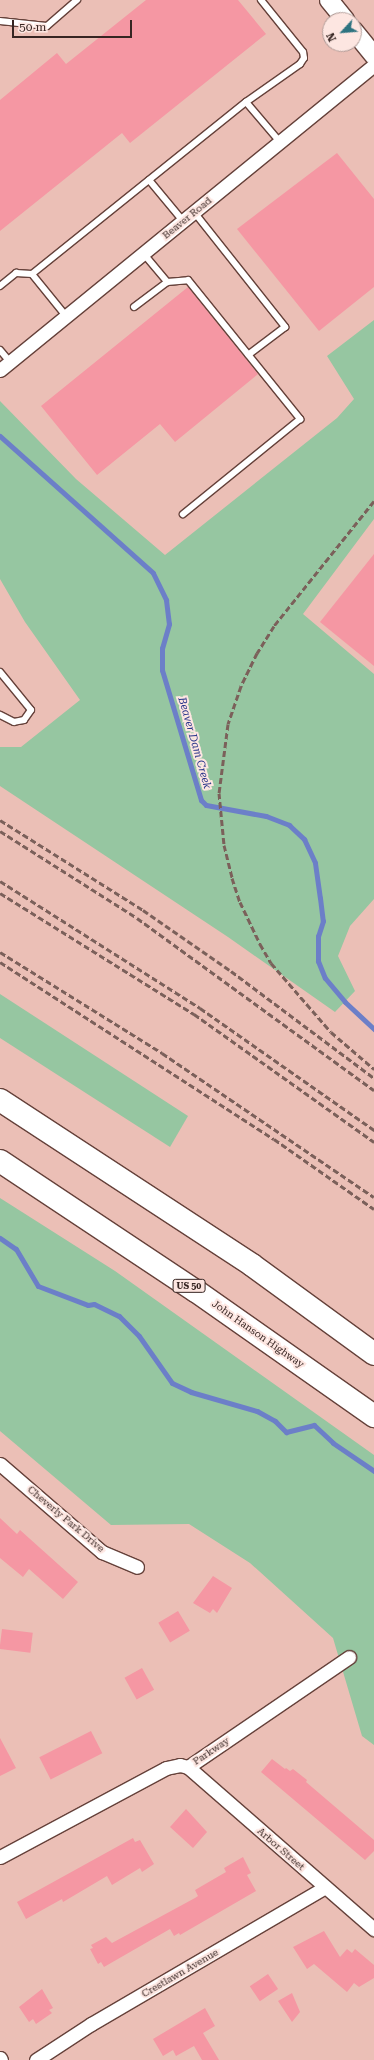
<!DOCTYPE html>
<html>
<head>
<meta charset="utf-8">
<style>
	body { margin:0 }
	#map { position:relative; width:374px; height:2060px; overflow:hidden; background:#ebbfb6; font-family:"Roboto Serif",serif }
	div>[style] { position:absolute }
	.green>* { inset:0; background:#96c6a1 }
	.stream>* { height:5px; margin:-2.5px; padding:0 2.5px; transform-origin:2.5px; border-radius:2.5px; background:#6c7fc8 }
	.building>* { inset:0; background:#f597a3; transform-origin:0 0 }
	.roads { filter:drop-shadow(1px 0 #65413a) drop-shadow(-1px 0 #65413a) drop-shadow(0 1px #65413a) drop-shadow(0 -1px #65413a) }
	.lane>* { height:6px; margin:-3px; padding:0 3px; transform-origin:3px; border-radius:3px; background:#fff }
	.street>* { height:13px; margin:-6.5px; padding:0 6.5px; transform-origin:6.5px; border-radius:6.5px; background:#fff }
	.secondary>* { height:18px; margin:-9px; padding:0 9px; transform-origin:9px; border-radius:9px; background:#fff }
	.highway>* { height:22px; margin:-11px; padding:0 11px; transform-origin:11px; border-radius:11px; background:#fff }
	.rail>* { height:3px; margin-top:-1.5px; transform-origin:0; background:repeating-linear-gradient(90deg,#7b605a 0 6px,transparent 0 9px) }
	span { translate:-50% -50%; white-space:nowrap; text-align:center; line-height:1.15; -webkit-text-stroke:4px #fde6e1; paint-order:stroke }
	.shield-label span { padding:1px 3px; background:#fde6e1; border:1px solid; border-radius:3px; -webkit-text-stroke-width:0 }
	.shield-label { font-size:9px; color:#362522; font-weight:700 }
	.street-label { font-size:10px; color:#362522 }
	.water-label { font-size:11px; color:#28348a; font-style:italic }
	.north { position:absolute; left:322px; top:12px; width:40px; height:40px; box-sizing:border-box; background:#fde6e1; border:1px solid #ad9995; border-radius:50%; rotate:244deg; font-size:11px; font-weight:700; line-height:16px; text-align:center; color:#362522 }
	.north::after { content:''; display:block; margin:auto; width:14px; height:18px; background:#2d7380; clip-path:polygon(50% 0,100% 100%,50% 72%,0 100%) }
	.scale { position:absolute; left:12px; top:20px; width:120px; height:18px; box-sizing:border-box; border:2px solid #362522; border-top:0; padding-left:5px; font-size:12px; line-height:14px; white-space:nowrap; color:#362522; -webkit-text-stroke:3px #fde6e1; paint-order:stroke }
</style>
</head>
<body>
<div id="map">
	<div class="green">
		<div style="clip-path:polygon(374px 320px,374px 519px,303px 614px,374px 674px,374px 899px,350px 926px,338px 956px,355px 991px,335px 1012px,228px 937px,0 786px,0 747px,21px 747px,80px 700px,25px 622px,0 579px,0 401px,76px 479px,165px 555px,337px 418px,354px 399px,327px 356px)"></div>
		<div style="clip-path:polygon(0 994px,188px 1116px,170px 1147px,0 1038px)"></div>
		<div style="clip-path:polygon(0 1198px,115px 1271px,374px 1455px,374px 1745px,362px 1736px,333px 1638px,250px 1563px,189px 1524px,111px 1525px,0 1431px)"></div>
	</div>
	<div class="stream">
		<div style="left:0;top:436px;width:205px;rotate:41.8deg"></div>
		<div style="left:153px;top:573px;width:30px;rotate:64deg"></div>
		<div style="left:166px;top:600px;width:24px;rotate:83deg"></div>
		<div style="left:169px;top:624px;width:25px;rotate:106deg"></div>
		<div style="left:162px;top:648px;width:22px;rotate:90deg"></div>
		<div style="left:162px;top:670px;width:136px;rotate:73.3deg"></div>
		<div style="left:201px;top:800px;width:7px;rotate:45deg"></div>
		<div style="left:206px;top:805px;width:61px;rotate:10.4deg"></div>
		<div style="left:266px;top:816px;width:25px;rotate:21deg"></div>
		<div style="left:289px;top:825px;width:21px;rotate:43deg"></div>
		<div style="left:304px;top:839px;width:26px;rotate:65deg"></div>
		<div style="left:315px;top:863px;width:35px;rotate:82deg"></div>
		<div style="left:320px;top:898px;width:23px;rotate:83deg"></div>
		<div style="left:323px;top:921px;width:16px;rotate:108deg"></div>
		<div style="left:318px;top:936px;width:25px;rotate:90deg"></div>
		<div style="left:318px;top:961px;width:18px;rotate:68deg"></div>
		<div style="left:325px;top:978px;width:31px;rotate:50deg"></div>
		<div style="left:345px;top:1002px;width:40px;rotate:43deg"></div>
		<div style="left:0;top:1238px;width:19px;rotate:35deg"></div>
		<div style="left:16px;top:1249px;width:43px;rotate:59.3deg"></div>
		<div style="left:38px;top:1286px;width:53px;rotate:20.8deg"></div>
		<div style="left:88px;top:1305px;width:6px;rotate:-9deg"></div>
		<div style="left:94px;top:1304px;width:28px;rotate:26deg"></div>
		<div style="left:119px;top:1316px;width:28px;rotate:45deg"></div>
		<div style="left:139px;top:1336px;width:57px;rotate:54.9deg"></div>
		<div style="left:172px;top:1383px;width:21px;rotate:25deg"></div>
		<div style="left:191px;top:1392px;width:69px;rotate:16.1deg"></div>
		<div style="left:257px;top:1411px;width:21px;rotate:29deg"></div>
		<div style="left:275px;top:1421px;width:16px;rotate:45deg"></div>
		<div style="left:286px;top:1432px;width:29px;rotate:-14deg"></div>
		<div style="left:314px;top:1425px;width:26px;rotate:43deg"></div>
		<div style="left:333px;top:1443px;width:50px;rotate:34.3deg"></div>
	</div>
	<div class="building">
		<div style="clip-path:polygon(146px 0,238px 0,266px 34px,130px 143px,122px 133px,0 231px,0 100px,57px 53px,66px 64px)"></div>
		<div style="clip-path:polygon(337px 153px,374px 199px,374px 287px,319px 331px,237px 229px)"></div>
		<div style="clip-path:polygon(188px 287px,258px 374px,175px 442px,160px 424px,97px 475px,41px 406px)"></div>
		<div style="clip-path:polygon(374px 554px,374px 666px,320px 622px)"></div>
		<div style="clip-path:polygon(0 1518px,17px 1534px,20px 1530px,78px 1582px,63px 1599px,29px 1569px,23px 1577px,0 1558px)"></div>
		<div style="clip-path:polygon(213px 1576px,232px 1588px,217px 1613px,213px 1609px,210px 1613px,193px 1603px)"></div>
		<div style="left:178px;top:1611px;width:23px;height:23px;rotate:59deg"></div>
		<div style="left:2px;top:1629px;width:31px;height:20px;rotate:7deg"></div>
		<div style="left:142px;top:1668px;width:25px;height:20px;rotate:61deg"></div>
		<div style="left:91px;top:1731px;width:25px;height:58px;rotate:63deg"></div>
		<div style="clip-path:polygon(0 1738px,16px 1768px,0 1776px)"></div>
		<div style="clip-path:polygon(272px 1759px,285px 1769px,286px 1768px,290px 1771px,293px 1769px,307px 1780px,306px 1782px,374px 1840px,374px 1851px,365px 1860px,261px 1772px)"></div>
		<div style="clip-path:polygon(186px 1809px,207px 1832px,193px 1848px,170px 1827px)"></div>
		<div style="clip-path:polygon(133px 1838px,135px 1842px,140px 1840px,154px 1864px,142px 1872px,140px 1868px,112px 1885px,107px 1876px,63px 1902px,62px 1899px,26px 1919px,17px 1902px)"></div>
		<div style="clip-path:polygon(243px 1857px,251px 1873px,247px 1875px,256px 1891px,180px 1935px,179px 1933px,174px 1936px,170px 1929px,104px 1967px,101px 1962px,98px 1964px,90px 1949px,93px 1948px,91px 1945px,106px 1937px,112px 1943px,195px 1898px,198px 1896px,195px 1890px,226px 1872px,224px 1868px)"></div>
		<div style="clip-path:polygon(324px 1931px,340px 1957px,347px 1949px,352px 1953px,355px 1949px,374px 1965px,374px 1978px,359px 1987px,354px 1983px,347px 1992px,314px 1964px,307px 1969px,293px 1947px)"></div>
		<div style="left:268px;top:1974px;width:18px;height:22px;rotate:56deg"></div>
		<div style="clip-path:polygon(42px 1989px,53px 2008px,49px 2010px,52px 2013px,36px 2024px,33px 2019px,29px 2022px,19px 2007px)"></div>
		<div style="clip-path:polygon(292px 1993px,300px 2012px,292px 2022px,278px 2001px)"></div>
		<div style="clip-path:polygon(205px 2008px,215px 2026px,203px 2033px,219px 2060px,202px 2060px,194px 2046px,176px 2056px,173px 2050px,163px 2056px,153px 2039px)"></div>
	</div>
	<div class="roads">
		<div class="lane">
			<div style="left:0;top:21px;width:47px;rotate:6.1deg"></div>
			<div style="left:47px;top:26px;width:40px;rotate:-41deg"></div>
			<div style="left:246px;top:102px;width:66px;rotate:-35.1deg"></div>
			<div style="left:300px;top:64px;width:7px;rotate:-56deg"></div>
			<div style="left:304px;top:58px;width:6px;rotate:-99deg"></div>
			<div style="left:303px;top:52px;width:67px;rotate:-128.9deg"></div>
			<div style="left:149px;top:180px;width:53px;rotate:50.3deg"></div>
			<div style="left:194px;top:212px;width:147px;rotate:51.6deg"></div>
			<div style="left:285px;top:327px;width:46px;rotate:142.9deg"></div>
			<div style="left:143px;top:253px;width:38px;rotate:50deg"></div>
			<div style="left:167px;top:282px;width:21px;rotate:-5deg"></div>
			<div style="left:188px;top:280px;width:179px;rotate:51.1deg"></div>
			<div style="left:300px;top:419px;width:151px;rotate:140.9deg"></div>
			<div style="left:0;top:286px;width:21px;rotate:-39deg"></div>
			<div style="left:16px;top:273px;width:16px;rotate:4deg"></div>
			<div style="left:134px;top:307px;width:41px;rotate:-37.1deg"></div>
			<div style="left:66px;top:316px;width:54px;rotate:-129deg"></div>
			<div style="left:32px;top:274px;width:275px;rotate:-38.8deg"></div>
			<div style="left:246px;top:102px;width:52px;rotate:49.6deg"></div>
			<div style="left:0;top:350px;width:16px;rotate:50deg"></div>
			<div style="left:0;top:672px;width:49px;rotate:50.8deg"></div>
			<div style="left:31px;top:710px;width:12px;rotate:125deg"></div>
			<div style="left:24px;top:720px;width:10px;rotate:169deg"></div>
			<div style="left:14px;top:722px;width:16px;rotate:-153deg"></div>
		</div>
		<div class="street">
			<div style="left:0;top:370px;width:483px;rotate:-39.2deg"></div>
			<div style="left:0;top:1464px;width:135px;rotate:40.8deg"></div>
			<div style="left:102px;top:1552px;width:38px;rotate:23deg"></div>
			<div style="left:188px;top:1767px;width:247px;rotate:41.1deg"></div>
			<div style="left:0;top:1857px;width:188px;rotate:-28.2deg"></div>
			<div style="left:166px;top:1768px;width:14px;rotate:-12deg"></div>
			<div style="left:180px;top:1765px;width:8px;rotate:14deg"></div>
			<div style="left:188px;top:1767px;width:195px;rotate:-34.3deg"></div>
			<div style="left:0;top:2058px;width:2px;rotate:63deg"></div>
			<div style="left:36px;top:2060px;width:66px;rotate:-33.2deg"></div>
			<div style="left:91px;top:2024px;width:271px;rotate:-30.3deg"></div>
		</div>
		<div class="secondary">
			<div style="left:329px;top:0;width:26px;rotate:51deg"></div>
			<div style="left:354px;top:31px;width:32px;rotate:51deg"></div>
		</div>
		<div class="highway">
			<div style="left:0;top:1100px;width:301px;rotate:33.2deg"></div>
			<div style="left:252px;top:1265px;width:151px;rotate:36.1deg"></div>
			<div style="left:0;top:1161px;width:235px;rotate:33.6deg"></div>
			<div style="left:196px;top:1291px;width:218px;rotate:35.1deg"></div>
		</div>
	</div>
	<div class="rail">
		<div style="left:374px;top:501px;width:160px;rotate:128.7deg"></div>
		<div style="left:274px;top:626px;width:32px;rotate:122deg"></div>
		<div style="left:257px;top:653px;width:37px;rotate:116deg"></div>
		<div style="left:241px;top:686px;width:40px;rotate:108.9deg"></div>
		<div style="left:228px;top:724px;width:70px;rotate:97.4deg"></div>
		<div style="left:219px;top:793px;width:52px;rotate:84.5deg"></div>
		<div style="left:224px;top:845px;width:34px;rotate:76deg"></div>
		<div style="left:232px;top:878px;width:25px;rotate:72deg"></div>
		<div style="left:240px;top:902px;width:47px;rotate:64.5deg"></div>
		<div style="left:260px;top:944px;width:22px;rotate:60deg"></div>
		<div style="left:271px;top:963px;width:91px;rotate:49deg"></div>
		<div style="left:331px;top:1032px;width:57px;rotate:40.7deg"></div>
		<div style="left:0;top:820px;width:169px;rotate:32.2deg"></div>
		<div style="left:143px;top:910px;width:107px;rotate:34.7deg"></div>
		<div style="left:231px;top:971px;width:179px;rotate:36.8deg"></div>
		<div style="left:0;top:831px;width:162px;rotate:32.4deg"></div>
		<div style="left:137px;top:918px;width:293px;rotate:36deg"></div>
		<div style="left:0;top:881px;width:237px;rotate:32.4deg"></div>
		<div style="left:200px;top:1008px;width:213px;rotate:35deg"></div>
		<div style="left:0;top:893px;width:229px;rotate:32deg"></div>
		<div style="left:194px;top:1014px;width:221px;rotate:35.4deg"></div>
		<div style="left:0;top:952px;width:191px;rotate:31.9deg"></div>
		<div style="left:162px;top:1053px;width:256px;rotate:34.2deg"></div>
		<div style="left:0;top:962px;width:326px;rotate:32.9deg"></div>
		<div style="left:274px;top:1139px;width:122px;rotate:35deg"></div>
	</div>
	<div class="shield-label">
		<span style="left:189px;top:1286px">US 50</span>
	</div>
	<div class="street-label">
		<span style="left:187px;top:218px;rotate:-39deg">Beaver Road</span>
		<span style="left:258px;top:1334px;rotate:35deg">John Hanson Highway</span>
		<span style="left:66px;top:1519px;rotate:40deg">Cheverly Park Drive</span>
		<span style="left:211px;top:1751px;rotate:-34deg">Parkway</span>
		<span style="left:281px;top:1849px;rotate:41deg">Arbor Street</span>
		<span style="left:180px;top:1973px;rotate:-30deg">Crestlawn Avenue</span>
	</div>
	<div class="water-label">
		<span style="left:194px;top:743px;rotate:74deg">Beaver Dam Creek</span>
	</div>
	<div class="north">N</div>
	<div class="scale">50 m</div>
</div>
</body>
</html>
